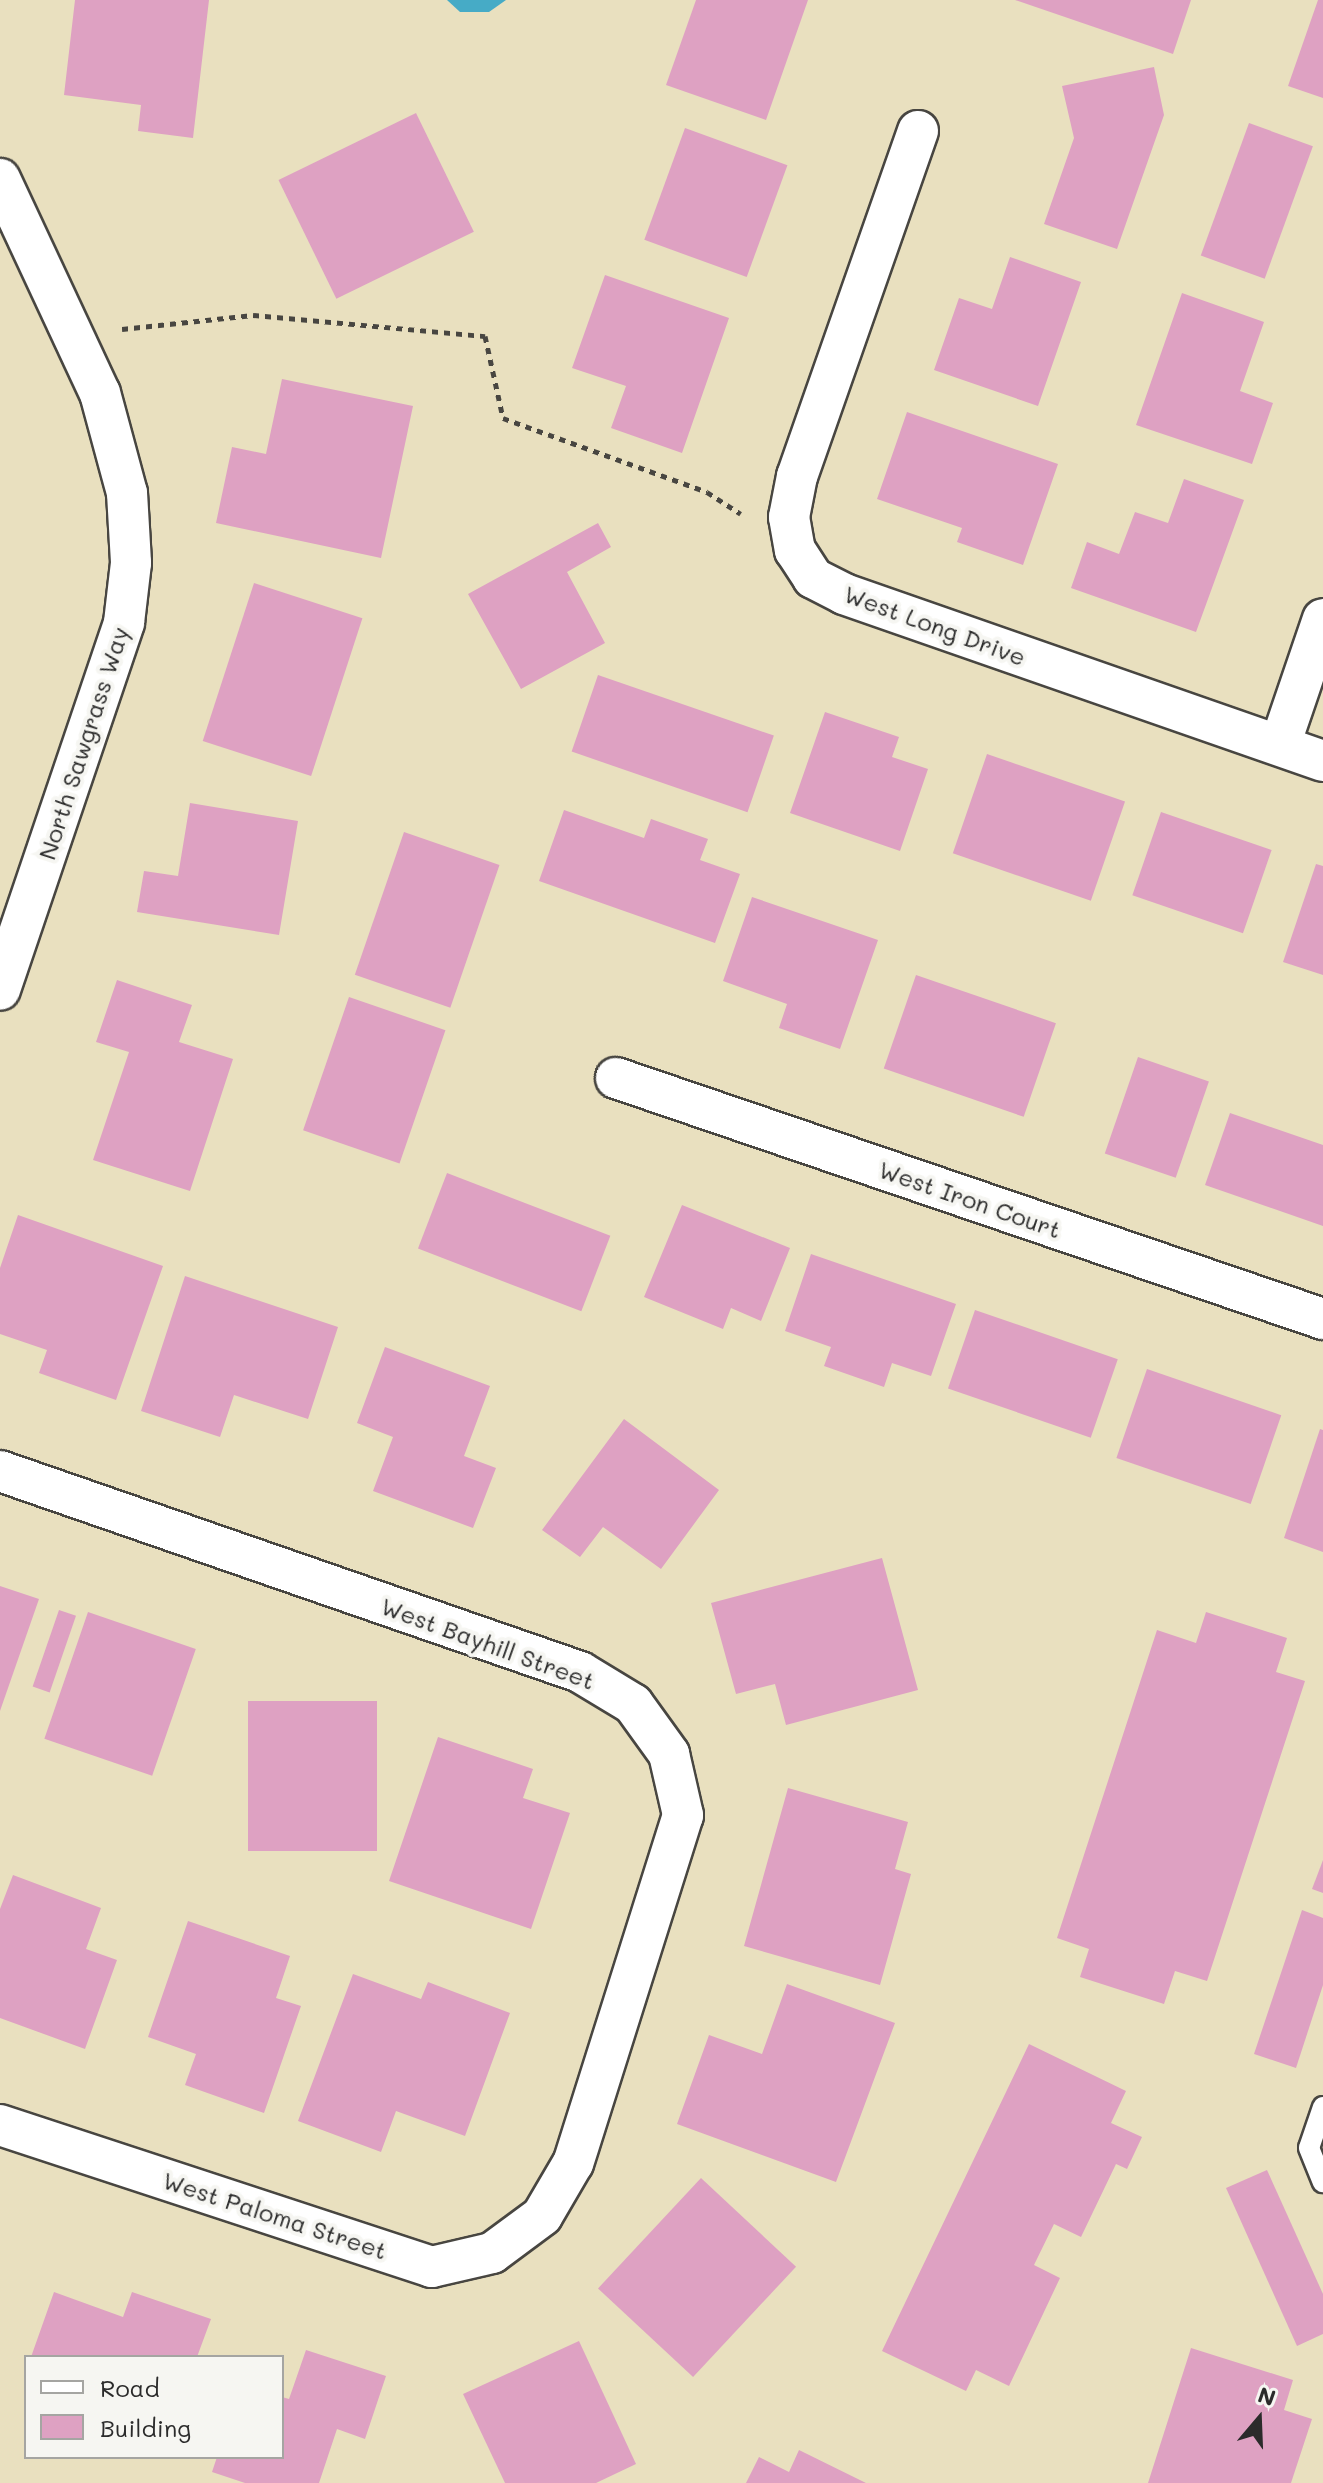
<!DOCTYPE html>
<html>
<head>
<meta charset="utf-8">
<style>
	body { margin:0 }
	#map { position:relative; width:1323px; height:2483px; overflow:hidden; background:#e9e0bf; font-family:Mali,sans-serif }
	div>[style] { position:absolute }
	.water>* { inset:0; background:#46abc6 }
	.building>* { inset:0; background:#dea1c2; transform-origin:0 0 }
	.path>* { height:5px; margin-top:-2.5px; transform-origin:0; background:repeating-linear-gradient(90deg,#484641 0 6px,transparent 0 12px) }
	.roads { filter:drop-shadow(2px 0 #484641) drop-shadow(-2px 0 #484641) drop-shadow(0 2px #484641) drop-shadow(0 -2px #484641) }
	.lane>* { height:20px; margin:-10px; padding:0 10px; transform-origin:10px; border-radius:10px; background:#fff }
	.street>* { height:40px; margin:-20px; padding:0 20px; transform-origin:20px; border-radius:20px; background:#fff }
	span { translate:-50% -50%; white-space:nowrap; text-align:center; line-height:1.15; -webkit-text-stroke:8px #f6f6f2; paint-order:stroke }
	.street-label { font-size:24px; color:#2b2b2b }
	.legend { position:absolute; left:24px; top:2355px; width:260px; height:104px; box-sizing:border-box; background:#f6f6f2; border:2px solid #a5a5a2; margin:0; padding:10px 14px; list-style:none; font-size:24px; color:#2b2b2b }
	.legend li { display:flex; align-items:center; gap:16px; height:40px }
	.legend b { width:40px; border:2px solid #a5a5a2 }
	.north { position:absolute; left:1219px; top:2379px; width:80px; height:80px; -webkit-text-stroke:6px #f6f6f2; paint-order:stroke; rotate:19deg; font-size:22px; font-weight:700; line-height:32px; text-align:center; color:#2b2b2b }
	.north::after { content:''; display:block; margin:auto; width:28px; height:36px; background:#2b2b2b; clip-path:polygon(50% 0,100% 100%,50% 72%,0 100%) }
</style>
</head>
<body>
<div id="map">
	<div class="water">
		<div style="clip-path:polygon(447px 0,506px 0,489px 12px,460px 12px)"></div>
	</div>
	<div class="building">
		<div style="clip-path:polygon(75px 0,209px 0,193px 138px,138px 131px,141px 105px,64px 95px)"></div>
		<div style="clip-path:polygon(696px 0,808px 0,766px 120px,666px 85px)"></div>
		<div style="clip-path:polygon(1015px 0,1191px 0,1173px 54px)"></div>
		<div style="clip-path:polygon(1318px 0,1323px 0,1323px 98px,1288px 86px)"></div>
		<div style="clip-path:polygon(1154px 67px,1164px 115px,1117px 249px,1044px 224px,1074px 138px,1062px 86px)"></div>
		<div style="left:416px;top:113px;width:132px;height:153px;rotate:64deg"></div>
		<div style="left:1249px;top:123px;width:68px;height:141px;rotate:20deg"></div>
		<div style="left:685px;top:128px;width:109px;height:119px;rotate:20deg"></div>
		<div style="clip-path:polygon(1010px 257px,1081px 282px,1038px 406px,934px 370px,959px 298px,992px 309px)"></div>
		<div style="clip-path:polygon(605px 275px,729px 318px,682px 453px,611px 428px,626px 386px,572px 368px)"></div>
		<div style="clip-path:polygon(1182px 293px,1264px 322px,1240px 391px,1273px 403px,1252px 464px,1136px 425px)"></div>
		<div style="clip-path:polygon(282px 379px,413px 406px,381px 558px,216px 523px,232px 447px,266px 454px)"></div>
		<div style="clip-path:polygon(907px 412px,1058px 464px,1023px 565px,957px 542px,962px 528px,877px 499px)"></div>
		<div style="clip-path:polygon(1184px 479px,1244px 500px,1196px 632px,1071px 588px,1087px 542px,1119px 554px,1135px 512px,1168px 523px)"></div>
		<div style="clip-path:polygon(598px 523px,611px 547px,567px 572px,605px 643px,521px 689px,468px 594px)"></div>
		<div style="left:254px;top:583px;width:114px;height:166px;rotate:18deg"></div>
		<div style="left:598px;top:675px;width:186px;height:81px;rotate:19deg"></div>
		<div style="clip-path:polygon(825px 712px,899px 737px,892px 757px,928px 769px,900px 851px,790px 813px)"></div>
		<div style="left:987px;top:754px;width:146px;height:105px;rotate:19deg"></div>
		<div style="clip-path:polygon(190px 803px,298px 821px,279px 935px,137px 912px,144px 871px,178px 876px)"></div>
		<div style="clip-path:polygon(564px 810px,644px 838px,651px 819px,708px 839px,700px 860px,740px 874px,715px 943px,539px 881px)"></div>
		<div style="left:1161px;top:812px;width:117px;height:88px;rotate:19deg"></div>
		<div style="left:404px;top:832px;width:101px;height:151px;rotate:19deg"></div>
		<div style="clip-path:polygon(1316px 864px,1323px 866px,1323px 975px,1283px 962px)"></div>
		<div style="clip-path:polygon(752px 897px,878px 940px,840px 1049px,779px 1028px,787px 1004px,723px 981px)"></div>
		<div style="left:916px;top:975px;width:148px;height:99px;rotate:19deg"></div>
		<div style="clip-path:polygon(117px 980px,192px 1005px,179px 1042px,233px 1059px,190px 1191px,93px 1160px,129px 1052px,96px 1042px)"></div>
		<div style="left:349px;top:997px;width:102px;height:141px;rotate:19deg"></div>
		<div style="left:1138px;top:1057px;width:75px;height:102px;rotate:19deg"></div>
		<div style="clip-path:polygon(1230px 1113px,1323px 1145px,1323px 1226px,1205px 1185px)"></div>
		<div style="left:447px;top:1173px;width:175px;height:81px;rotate:21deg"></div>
		<div style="clip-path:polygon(682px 1205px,790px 1248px,761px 1321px,731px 1308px,723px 1329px,644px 1297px)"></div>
		<div style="clip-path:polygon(18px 1215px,163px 1266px,116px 1400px,39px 1373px,47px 1350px,0 1334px,0 1268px)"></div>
		<div style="clip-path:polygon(811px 1254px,956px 1304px,931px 1376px,892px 1363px,884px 1387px,824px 1366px,831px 1347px,785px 1331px)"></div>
		<div style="clip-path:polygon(185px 1276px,338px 1327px,308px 1419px,234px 1395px,220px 1437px,141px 1411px)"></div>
		<div style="left:975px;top:1310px;width:151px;height:83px;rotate:19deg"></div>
		<div style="clip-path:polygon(385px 1347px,490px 1386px,464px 1456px,496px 1468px,473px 1528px,373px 1491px,393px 1437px,357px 1423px)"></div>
		<div style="left:1147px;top:1369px;width:142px;height:94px;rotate:19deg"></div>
		<div style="clip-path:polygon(624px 1419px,719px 1490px,661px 1569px,603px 1527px,580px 1557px,542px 1530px)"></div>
		<div style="clip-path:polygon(1320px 1429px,1323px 1430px,1323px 1552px,1284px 1538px)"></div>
		<div style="clip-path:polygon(882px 1558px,918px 1690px,786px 1725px,775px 1684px,736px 1694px,711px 1603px)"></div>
		<div style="clip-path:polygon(0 1586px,39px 1599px,0 1711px)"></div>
		<div style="left:59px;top:1610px;width:18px;height:81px;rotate:19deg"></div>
		<div style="left:88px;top:1612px;width:114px;height:134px;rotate:19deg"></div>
		<div style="clip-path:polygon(1206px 1612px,1287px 1638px,1276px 1672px,1305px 1681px,1207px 1981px,1175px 1971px,1164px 2004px,1080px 1977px,1089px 1949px,1057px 1938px,1157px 1630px,1196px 1643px)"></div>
		<div style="left:248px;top:1701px;width:129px;height:150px"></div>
		<div style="clip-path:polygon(438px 1737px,533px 1769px,523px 1798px,570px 1813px,531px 1929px,389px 1881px)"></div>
		<div style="clip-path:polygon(788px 1788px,908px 1822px,895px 1869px,911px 1874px,880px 1985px,744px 1946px)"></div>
		<div style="clip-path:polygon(1323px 1860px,1323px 1893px,1312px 1889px)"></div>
		<div style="clip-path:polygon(13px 1875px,101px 1908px,86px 1949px,117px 1960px,85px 2049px,0 2018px,0 1909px)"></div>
		<div style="clip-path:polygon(1302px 1910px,1323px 1918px,1323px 1985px,1296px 2068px,1254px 2054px)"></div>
		<div style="clip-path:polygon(188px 1921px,290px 1956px,276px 1998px,301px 2006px,264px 2113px,185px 2085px,196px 2054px,148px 2037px)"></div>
		<div style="clip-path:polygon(353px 1974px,421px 1999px,428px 1982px,510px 2013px,465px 2136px,396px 2111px,381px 2152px,298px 2121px)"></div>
		<div style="clip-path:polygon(787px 1984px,895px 2023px,836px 2182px,677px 2124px,709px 2035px,762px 2054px)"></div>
		<div style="clip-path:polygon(1029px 2044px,1126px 2091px,1111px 2123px,1142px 2137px,1127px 2169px,1116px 2164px,1081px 2237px,1054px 2224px,1034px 2265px,1060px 2278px,1009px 2386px,976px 2370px,966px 2391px,882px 2351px)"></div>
		<div style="clip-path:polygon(1267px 2170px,1323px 2294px,1323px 2334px,1297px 2346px,1226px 2188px)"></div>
		<div style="left:701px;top:2178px;width:130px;height:151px;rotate:43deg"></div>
		<div style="clip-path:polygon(54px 2292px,123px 2317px,132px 2292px,211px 2319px,197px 2357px,31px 2357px)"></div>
		<div style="clip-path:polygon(579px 2341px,636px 2464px,596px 2483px,505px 2483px,463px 2394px)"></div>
		<div style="clip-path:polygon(1191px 2348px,1293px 2380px,1284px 2410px,1312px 2419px,1291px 2483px,1148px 2483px)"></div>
		<div style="clip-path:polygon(306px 2350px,386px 2376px,365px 2439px,337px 2429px,319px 2483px,245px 2483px,212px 2472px,217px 2457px,282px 2457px,282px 2397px,289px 2399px)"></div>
		<div style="clip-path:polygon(799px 2450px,866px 2483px,746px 2483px,759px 2457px,789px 2472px)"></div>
	</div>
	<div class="path">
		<div style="left:122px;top:329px;width:132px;rotate:-6.1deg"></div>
		<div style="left:253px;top:315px;width:233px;rotate:5.2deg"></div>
		<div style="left:485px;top:336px;width:84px;rotate:77.6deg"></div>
		<div style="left:503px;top:418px;width:217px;rotate:19.9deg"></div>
		<div style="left:707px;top:492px;width:40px;rotate:32.9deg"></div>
	</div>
	<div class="roads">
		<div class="lane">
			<div style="left:1323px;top:2107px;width:43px;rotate:108.9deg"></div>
			<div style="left:1309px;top:2148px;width:37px;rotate:68deg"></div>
		</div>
		<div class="street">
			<div style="left:918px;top:131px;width:366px;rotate:109.3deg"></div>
			<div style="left:797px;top:476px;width:42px;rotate:101deg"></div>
			<div style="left:789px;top:517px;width:34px;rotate:80deg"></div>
			<div style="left:795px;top:550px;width:33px;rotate:57deg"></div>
			<div style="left:813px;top:578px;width:35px;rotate:27deg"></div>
			<div style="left:844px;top:594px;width:507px;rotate:19.22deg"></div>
			<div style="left:0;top:179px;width:236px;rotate:65deg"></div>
			<div style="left:100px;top:393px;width:104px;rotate:74.9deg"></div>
			<div style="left:127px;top:493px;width:70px;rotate:86.7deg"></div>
			<div style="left:131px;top:563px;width:60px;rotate:96.7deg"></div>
			<div style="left:124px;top:623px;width:387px;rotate:108.7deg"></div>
			<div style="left:1280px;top:745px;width:133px;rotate:-71.2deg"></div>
			<div style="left:616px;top:1078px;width:747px;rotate:18.82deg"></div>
			<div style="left:0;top:1471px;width:614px;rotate:19.11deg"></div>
			<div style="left:580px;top:1672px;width:62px;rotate:31.1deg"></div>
			<div style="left:633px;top:1704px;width:62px;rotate:54.2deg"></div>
			<div style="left:669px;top:1754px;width:63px;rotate:77.1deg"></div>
			<div style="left:683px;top:1815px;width:365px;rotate:107.5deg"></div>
			<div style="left:573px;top:2163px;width:61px;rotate:120.3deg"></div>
			<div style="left:542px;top:2216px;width:62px;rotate:143.5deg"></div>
			<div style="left:492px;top:2253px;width:62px;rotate:166.9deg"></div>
			<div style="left:432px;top:2267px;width:455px;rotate:-161.8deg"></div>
		</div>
	</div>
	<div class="street-label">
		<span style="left:935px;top:625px;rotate:20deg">West Long Drive</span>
		<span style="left:83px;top:743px;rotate:-72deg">North Sawgrass Way</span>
		<span style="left:970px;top:1199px;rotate:19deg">West Iron Court</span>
		<span style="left:488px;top:1643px;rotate:20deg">West Bayhill Street</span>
		<span style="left:275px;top:2215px;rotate:18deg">West Paloma Street</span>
	</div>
	<ul class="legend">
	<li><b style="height:10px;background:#fff"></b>Road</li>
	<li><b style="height:22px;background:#dea1c2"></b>Building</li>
	</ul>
	<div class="north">N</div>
</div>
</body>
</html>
